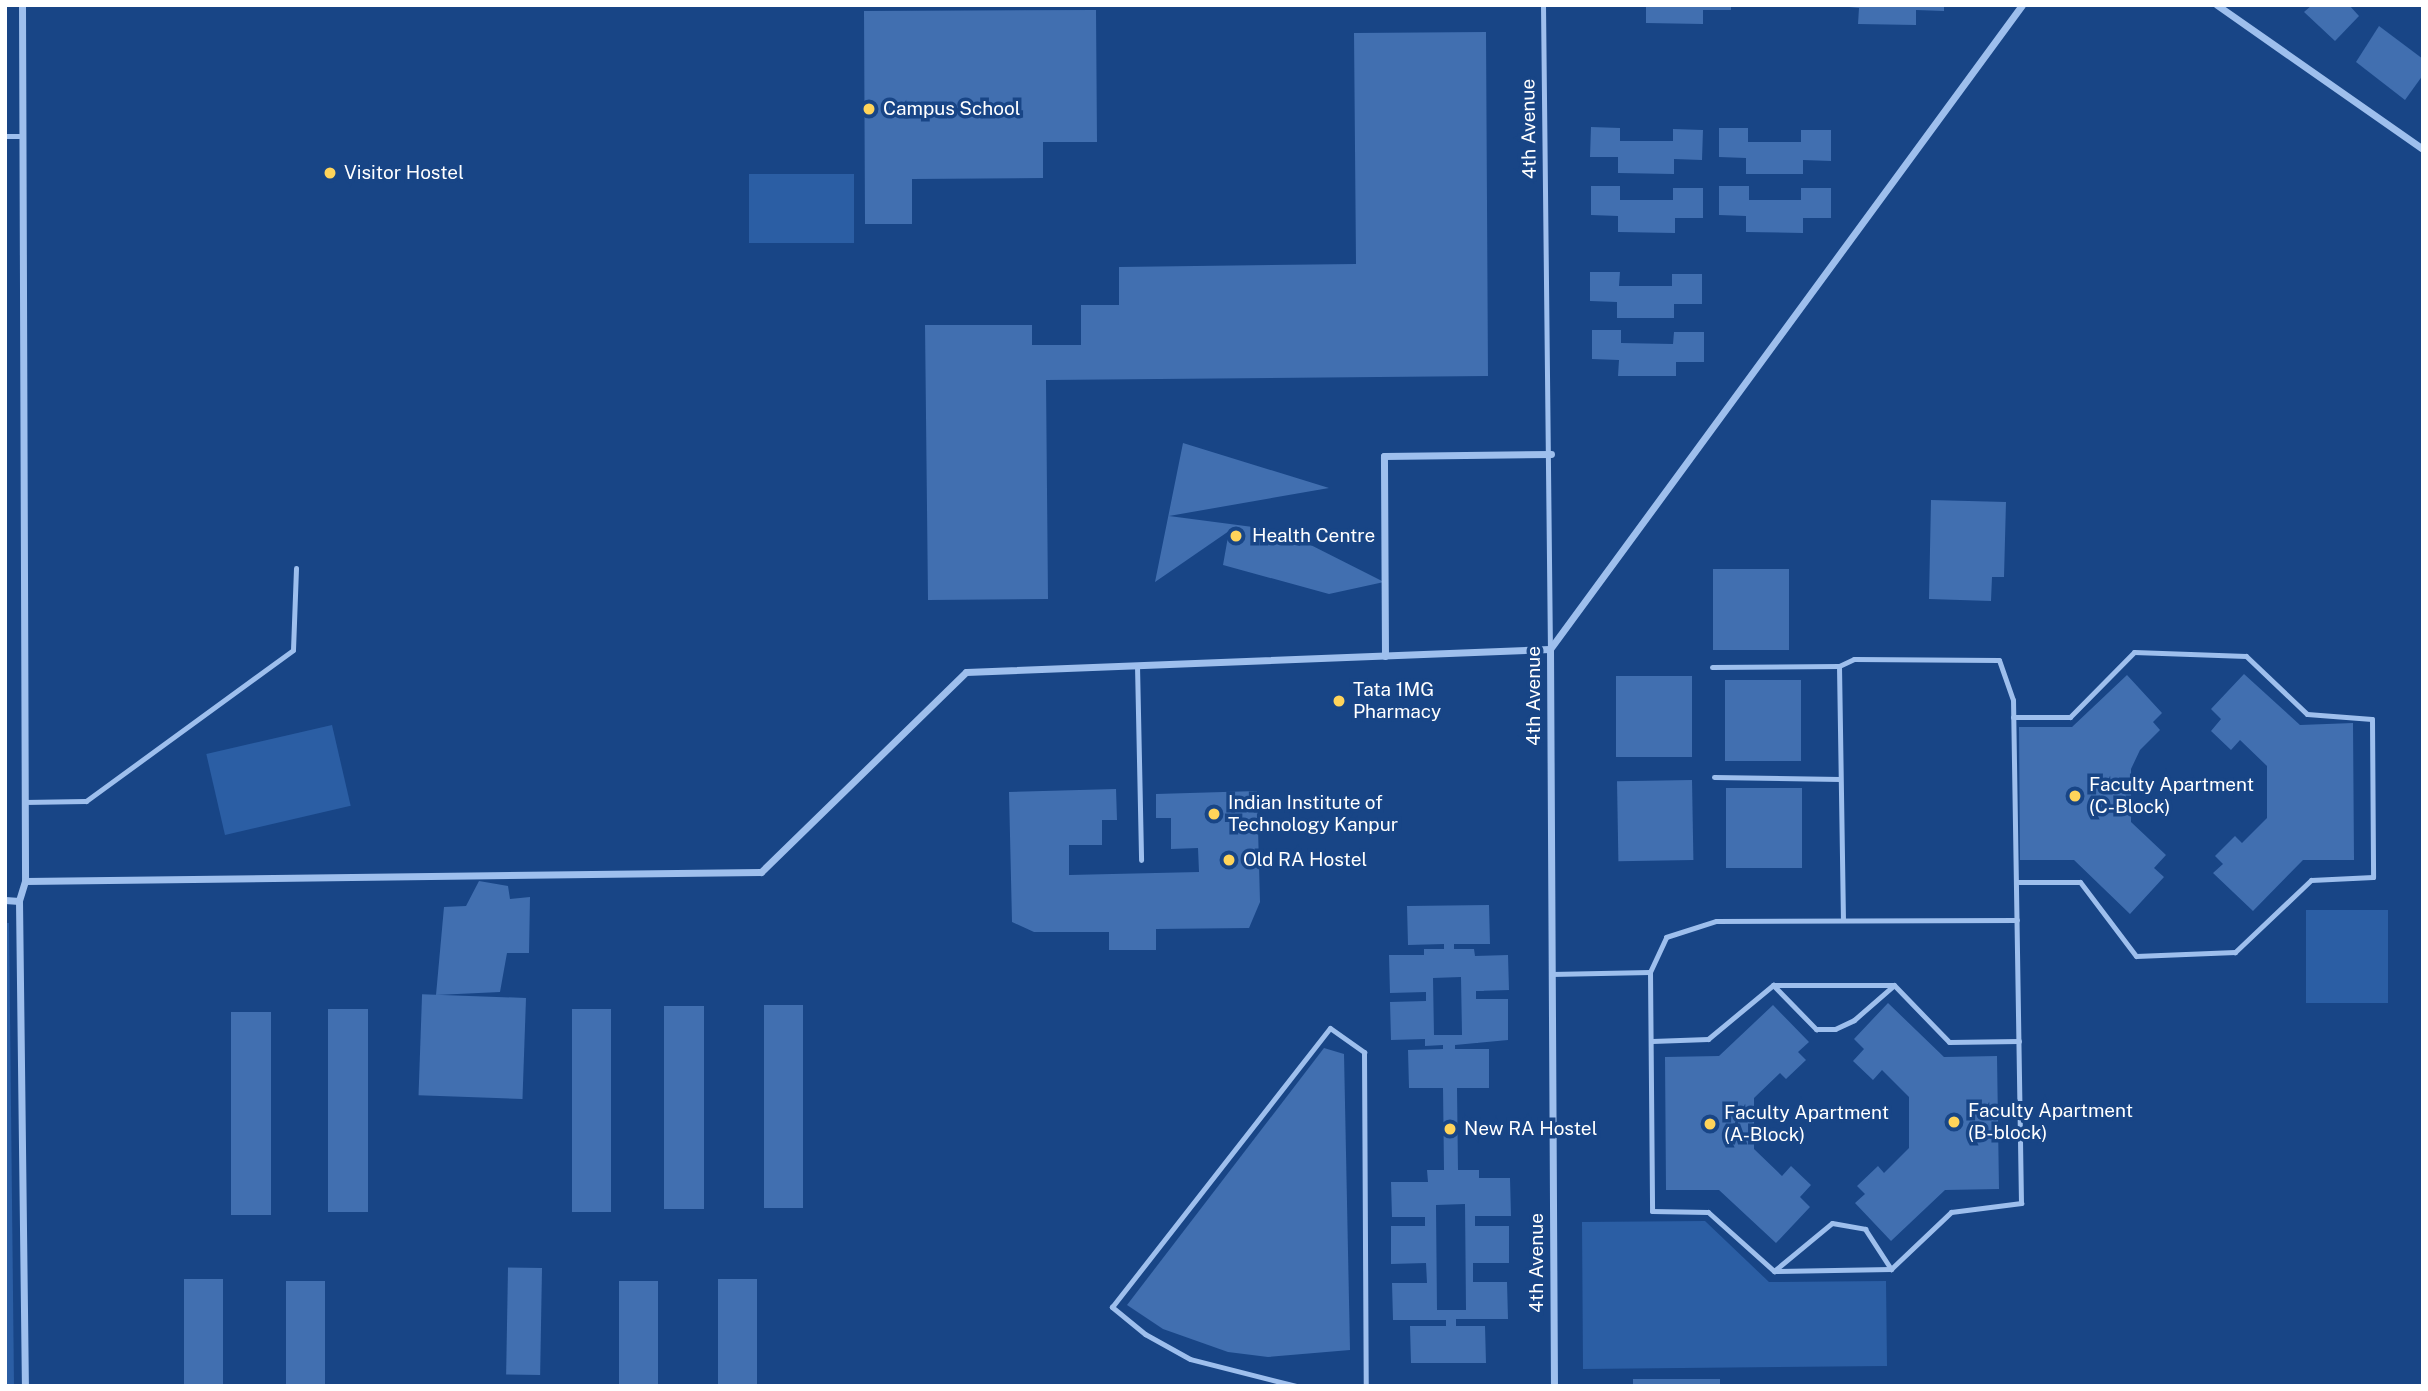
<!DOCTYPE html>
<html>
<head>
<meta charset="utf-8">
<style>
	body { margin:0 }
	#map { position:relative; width:2428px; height:1391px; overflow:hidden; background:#184586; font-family:"Public Sans",sans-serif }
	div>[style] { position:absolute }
	.green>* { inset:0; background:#2b5ea4; transform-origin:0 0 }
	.building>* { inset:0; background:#416fb0; transform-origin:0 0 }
	.lane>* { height:5px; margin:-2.5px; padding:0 2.5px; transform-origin:2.5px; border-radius:2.5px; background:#9ebfed }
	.street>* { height:7px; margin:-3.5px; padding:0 3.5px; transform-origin:3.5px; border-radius:3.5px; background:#9ebfed }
	.dots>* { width:19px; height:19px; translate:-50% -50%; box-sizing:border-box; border:4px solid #184586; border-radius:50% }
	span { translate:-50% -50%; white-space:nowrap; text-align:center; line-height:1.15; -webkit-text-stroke:7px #184586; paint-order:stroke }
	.poi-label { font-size:19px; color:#fff }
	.left { translate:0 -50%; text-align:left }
	.street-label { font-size:19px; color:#fff }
	.frame { position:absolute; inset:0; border:7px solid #fff; pointer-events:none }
</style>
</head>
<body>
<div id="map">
	<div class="green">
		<div style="left:749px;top:174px;width:105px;height:69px"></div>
		<div style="left:332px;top:725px;width:83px;height:129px;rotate:77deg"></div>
		<div style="left:2306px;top:910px;width:82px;height:93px"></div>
		<div style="clip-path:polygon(5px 923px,9px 923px,14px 1386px,5px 1386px)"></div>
		<div style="clip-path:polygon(1705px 1221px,1769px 1282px,1886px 1281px,1887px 1366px,1583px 1369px,1582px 1222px)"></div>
	</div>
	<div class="building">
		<div style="clip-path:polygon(1646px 5px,1731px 5px,1731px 10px,1703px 10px,1703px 24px,1646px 23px)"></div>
		<div style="clip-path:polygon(1829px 5px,1944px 5px,1944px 11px,1916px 10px,1916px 25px,1858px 24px,1859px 8px)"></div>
		<div style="clip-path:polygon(2312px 5px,2349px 5px,2359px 16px,2335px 41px,2304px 12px)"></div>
		<div style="clip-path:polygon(1096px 10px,1097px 142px,1043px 142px,1043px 178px,912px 179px,912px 224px,865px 224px,864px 11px)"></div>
		<div style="clip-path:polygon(2379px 26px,2423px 59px,2423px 75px,2405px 100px,2356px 62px)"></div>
		<div style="clip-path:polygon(1486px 32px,1488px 376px,1046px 380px,1048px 599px,928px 600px,925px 325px,1032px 325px,1032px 345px,1081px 345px,1081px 305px,1119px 305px,1119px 267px,1356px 264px,1354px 33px)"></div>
		<div style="clip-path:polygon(1591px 127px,1620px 128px,1620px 141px,1673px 141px,1673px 129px,1703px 130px,1702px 160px,1674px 159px,1674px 174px,1618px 173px,1618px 157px,1590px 157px)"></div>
		<div style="clip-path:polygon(1719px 128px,1748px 128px,1748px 142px,1801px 142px,1801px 130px,1831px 130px,1831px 161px,1803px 160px,1803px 174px,1746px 174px,1746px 158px,1719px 157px)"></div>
		<div style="clip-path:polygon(1591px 186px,1620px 186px,1620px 200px,1673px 200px,1673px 188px,1703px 188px,1703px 218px,1675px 218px,1675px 233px,1618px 232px,1618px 216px,1591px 215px)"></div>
		<div style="clip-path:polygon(1719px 186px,1749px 186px,1749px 200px,1801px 200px,1801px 188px,1831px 188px,1831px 218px,1803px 218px,1803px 233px,1746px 232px,1746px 216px,1719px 215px)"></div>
		<div style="clip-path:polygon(1590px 272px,1620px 272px,1619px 286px,1672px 286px,1672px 274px,1702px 274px,1702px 304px,1674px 304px,1674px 318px,1617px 318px,1617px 302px,1590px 301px)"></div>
		<div style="clip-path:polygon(1592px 330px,1621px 330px,1621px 343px,1673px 344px,1674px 332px,1704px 332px,1704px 362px,1676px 362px,1676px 376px,1618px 376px,1619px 360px,1592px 359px)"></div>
		<div style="clip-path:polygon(1183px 443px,1329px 488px,1169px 516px,1283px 531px,1384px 582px,1329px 594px,1223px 565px,1229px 531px,1155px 582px)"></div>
		<div style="clip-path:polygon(1931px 500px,2006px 502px,2004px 577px,1992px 577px,1991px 601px,1929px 599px)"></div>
		<div style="left:1789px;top:569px;width:81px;height:76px;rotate:90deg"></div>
		<div style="clip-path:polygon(2244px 674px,2300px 725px,2353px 723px,2354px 860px,2303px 860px,2253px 911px,2213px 873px,2223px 864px,2215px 856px,2235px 836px,2242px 843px,2267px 818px,2267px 766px,2240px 740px,2231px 750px,2211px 731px,2221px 719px,2211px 709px)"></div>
		<div style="clip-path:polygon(2127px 675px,2162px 713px,2153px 722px,2160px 730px,2140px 750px,2131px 769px,2131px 822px,2166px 855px,2154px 868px,2164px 877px,2130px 914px,2074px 860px,2020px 860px,2019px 727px,2072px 727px)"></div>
		<div style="left:1692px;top:676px;width:81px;height:76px;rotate:90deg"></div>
		<div style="left:1801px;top:680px;width:81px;height:76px;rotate:90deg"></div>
		<div style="left:1692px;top:780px;width:80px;height:75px;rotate:89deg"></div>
		<div style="left:1726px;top:788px;width:76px;height:80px"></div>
		<div style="clip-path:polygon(1116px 789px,1117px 820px,1102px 820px,1102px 845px,1069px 845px,1069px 875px,1199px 872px,1198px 848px,1171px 849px,1171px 818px,1156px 818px,1156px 794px,1257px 791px,1260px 902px,1249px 928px,1156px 929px,1156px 950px,1109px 950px,1109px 932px,1034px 932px,1012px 922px,1009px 792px)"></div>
		<div style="clip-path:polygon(479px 881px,508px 886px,510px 899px,530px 897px,529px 953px,507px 953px,500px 992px,436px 995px,444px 907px,466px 906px)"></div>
		<div style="clip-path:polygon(evenodd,1489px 905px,1490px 944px,1454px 944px,1454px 949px,1474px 949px,1475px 956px,1508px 955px,1509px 990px,1476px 991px,1476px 999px,1508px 999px,1508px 1040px,1455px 1045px,1455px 1049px,1489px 1049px,1489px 1088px,1457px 1088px,1458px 1170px,1479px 1170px,1479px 1178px,1510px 1178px,1511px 1216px,1475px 1216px,1475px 1226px,1509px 1226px,1509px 1263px,1473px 1263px,1473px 1282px,1507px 1282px,1508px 1319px,1456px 1319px,1456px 1326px,1485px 1326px,1486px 1363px,1411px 1363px,1410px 1326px,1446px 1326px,1446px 1320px,1393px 1320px,1392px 1283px,1427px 1283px,1426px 1263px,1391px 1264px,1391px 1226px,1425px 1226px,1425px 1217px,1392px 1217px,1391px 1182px,1428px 1182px,1427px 1170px,1444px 1170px,1443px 1088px,1409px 1088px,1408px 1050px,1443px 1049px,1443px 1045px,1425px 1046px,1425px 1039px,1391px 1040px,1390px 1002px,1426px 1001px,1426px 992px,1390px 993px,1389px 955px,1424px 955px,1424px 949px,1444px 949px,1444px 944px,1408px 945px,1407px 906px,1489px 905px,1461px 977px,1462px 1035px,1434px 1035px,1433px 978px,1461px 977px,1489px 905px,1465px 1204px,1466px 1310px,1437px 1310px,1436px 1205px,1465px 1204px)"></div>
		<div style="left:526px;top:998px;width:101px;height:104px;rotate:92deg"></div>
		<div style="clip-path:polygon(1888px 1003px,1944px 1057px,1997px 1056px,1999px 1189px,1945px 1190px,1891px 1241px,1855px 1203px,1865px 1194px,1857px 1186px,1878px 1166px,1884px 1173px,1909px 1148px,1909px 1097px,1882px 1070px,1873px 1080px,1853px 1061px,1864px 1049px,1854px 1039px)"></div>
		<div style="left:764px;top:1005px;width:39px;height:203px"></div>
		<div style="clip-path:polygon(1773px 1005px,1809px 1042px,1798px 1052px,1806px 1060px,1786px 1079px,1780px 1073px,1754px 1098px,1754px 1149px,1782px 1176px,1791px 1166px,1811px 1185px,1800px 1197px,1810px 1207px,1776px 1243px,1719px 1190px,1666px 1190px,1665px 1057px,1719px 1056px)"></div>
		<div style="left:664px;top:1006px;width:40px;height:203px"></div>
		<div style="left:328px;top:1009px;width:40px;height:203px"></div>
		<div style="left:572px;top:1009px;width:39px;height:203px"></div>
		<div style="left:231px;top:1012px;width:40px;height:203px"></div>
		<div style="clip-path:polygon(1324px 1048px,1344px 1054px,1350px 1350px,1268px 1357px,1228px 1352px,1163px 1329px,1127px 1305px)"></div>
		<div style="left:542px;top:1268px;width:107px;height:34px;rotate:91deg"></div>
		<div style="left:184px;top:1279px;width:39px;height:107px"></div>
		<div style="left:718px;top:1279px;width:39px;height:107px"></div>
		<div style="left:286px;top:1281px;width:39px;height:105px"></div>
		<div style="left:619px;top:1281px;width:39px;height:105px"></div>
		<div style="left:1633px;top:1379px;width:87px;height:7px"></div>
	</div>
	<div class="lane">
		<div style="left:1543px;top:5px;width:644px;rotate:89.38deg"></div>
		<div style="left:5px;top:136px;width:14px"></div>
		<div style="left:1137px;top:665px;width:195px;rotate:88.8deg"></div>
		<div style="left:1839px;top:666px;width:254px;rotate:89.1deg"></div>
		<div style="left:2013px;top:717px;width:57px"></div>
		<div style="left:2070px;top:717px;width:91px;rotate:-45.4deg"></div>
		<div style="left:2134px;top:652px;width:112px;rotate:2deg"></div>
		<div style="left:2246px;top:656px;width:84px;rotate:43.6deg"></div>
		<div style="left:2307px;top:714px;width:65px;rotate:4.4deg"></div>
		<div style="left:2372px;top:719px;width:158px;rotate:89.6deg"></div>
		<div style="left:2373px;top:877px;width:62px;rotate:177.2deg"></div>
		<div style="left:2311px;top:880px;width:105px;rotate:136.5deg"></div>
		<div style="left:2235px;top:952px;width:99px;rotate:177.7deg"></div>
		<div style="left:2136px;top:956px;width:93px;rotate:-127.1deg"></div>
		<div style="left:2080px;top:882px;width:62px;rotate:180deg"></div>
		<div style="left:1714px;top:777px;width:126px;rotate:0.9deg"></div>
		<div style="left:24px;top:802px;width:62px;rotate:-0.9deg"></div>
		<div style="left:86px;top:801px;width:256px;rotate:-36.1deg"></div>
		<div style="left:293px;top:650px;width:82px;rotate:-87.9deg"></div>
		<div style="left:1650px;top:972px;width:239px;rotate:89.5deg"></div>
		<div style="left:1652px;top:1211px;width:56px;rotate:1deg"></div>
		<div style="left:1708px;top:1212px;width:89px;rotate:41.8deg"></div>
		<div style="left:1774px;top:1271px;width:117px;rotate:-1deg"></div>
		<div style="left:1891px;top:1269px;width:83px;rotate:-43.5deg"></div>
		<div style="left:1951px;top:1212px;width:71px;rotate:-7.3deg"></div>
		<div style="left:2021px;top:1203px;width:503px;rotate:-90.91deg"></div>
		<div style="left:2013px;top:700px;width:42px;rotate:-109.3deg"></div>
		<div style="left:1999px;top:660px;width:145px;rotate:-179.6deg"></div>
		<div style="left:1854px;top:659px;width:17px;rotate:155deg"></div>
		<div style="left:1839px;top:666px;width:127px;rotate:179.5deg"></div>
		<div style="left:1551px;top:974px;width:99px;rotate:-1.2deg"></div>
		<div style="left:1650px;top:972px;width:38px;rotate:-65deg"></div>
		<div style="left:1666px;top:937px;width:52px;rotate:-17.7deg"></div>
		<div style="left:1716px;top:921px;width:301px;rotate:-0.2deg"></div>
		<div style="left:1773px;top:985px;width:62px;rotate:45.7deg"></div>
		<div style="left:1816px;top:1029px;width:19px"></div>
		<div style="left:1835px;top:1029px;width:21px;rotate:-25deg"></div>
		<div style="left:1854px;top:1020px;width:52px;rotate:-41.1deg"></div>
		<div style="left:1652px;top:1041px;width:56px;rotate:-2deg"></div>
		<div style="left:1708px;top:1039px;width:85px;rotate:-39.7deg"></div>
		<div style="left:1773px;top:985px;width:121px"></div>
		<div style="left:1894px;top:985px;width:79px;rotate:46deg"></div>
		<div style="left:1949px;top:1042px;width:70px;rotate:-0.8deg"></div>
		<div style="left:1774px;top:1271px;width:75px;rotate:-39.6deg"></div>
		<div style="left:1832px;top:1223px;width:34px;rotate:10deg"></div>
		<div style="left:1865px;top:1229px;width:48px;rotate:57deg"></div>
		<div style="left:1296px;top:1386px;width:109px;rotate:-165.7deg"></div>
		<div style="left:1190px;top:1359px;width:51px;rotate:-150.9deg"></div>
		<div style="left:1145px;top:1334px;width:43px;rotate:-140.7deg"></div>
		<div style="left:1112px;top:1307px;width:354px;rotate:-52deg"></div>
		<div style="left:1330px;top:1028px;width:42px;rotate:35.2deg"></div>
		<div style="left:1364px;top:1052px;width:334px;rotate:89.7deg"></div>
	</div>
	<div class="street">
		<div style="left:22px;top:5px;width:876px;rotate:89.8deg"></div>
		<div style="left:25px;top:881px;width:21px;rotate:107deg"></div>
		<div style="left:19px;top:901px;width:485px;rotate:89.3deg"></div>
		<div style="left:2217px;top:5px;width:251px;rotate:35deg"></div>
		<div style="left:1550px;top:649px;width:798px;rotate:-53.76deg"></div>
		<div style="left:1550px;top:649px;width:737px;rotate:89.69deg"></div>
		<div style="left:1385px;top:656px;width:200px;rotate:-90.3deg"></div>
		<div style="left:1384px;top:456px;width:167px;rotate:-0.7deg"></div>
		<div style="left:25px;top:881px;width:736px;rotate:-0.7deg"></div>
		<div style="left:761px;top:872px;width:286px;rotate:-44.3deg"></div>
		<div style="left:966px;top:672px;width:584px;rotate:-2.26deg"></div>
		<div style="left:5px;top:900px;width:14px;rotate:4deg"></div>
	</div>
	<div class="dots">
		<div style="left:869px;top:109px;background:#ffd45a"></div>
		<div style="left:330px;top:173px;background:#ffd45a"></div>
		<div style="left:1236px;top:536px;background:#ffd45a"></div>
		<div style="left:1339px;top:701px;background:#ffd45a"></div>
		<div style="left:2075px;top:796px;background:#ffd45a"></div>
		<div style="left:1214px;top:814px;background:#ffd45a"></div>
		<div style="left:1229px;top:860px;background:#ffd45a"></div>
		<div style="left:1954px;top:1122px;background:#ffd45a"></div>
		<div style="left:1710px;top:1124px;background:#ffd45a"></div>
		<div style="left:1450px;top:1129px;background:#ffd45a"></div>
	</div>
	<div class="poi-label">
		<span class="left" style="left:883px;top:109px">Campus School</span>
		<span class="left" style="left:344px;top:173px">Visitor Hostel</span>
		<span class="left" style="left:1252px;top:536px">Health Centre</span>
		<span class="left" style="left:1353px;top:701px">Tata 1MG<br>Pharmacy</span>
		<span class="left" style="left:2089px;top:796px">Faculty Apartment<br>(C-Block)</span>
		<span class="left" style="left:1228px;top:814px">Indian Institute of<br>Technology Kanpur</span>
		<span class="left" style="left:1243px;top:860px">Old RA Hostel</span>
		<span class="left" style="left:1968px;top:1122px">Faculty Apartment<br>(B-block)</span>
		<span class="left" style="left:1724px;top:1124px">Faculty Apartment<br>(A-Block)</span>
		<span class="left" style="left:1464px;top:1129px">New RA Hostel</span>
	</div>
	<div class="street-label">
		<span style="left:1529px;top:129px;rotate:-91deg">4th Avenue</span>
		<span style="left:1534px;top:696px;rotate:-90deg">4th Avenue</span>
		<span style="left:1537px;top:1263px;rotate:-90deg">4th Avenue</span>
	</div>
	<div class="frame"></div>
</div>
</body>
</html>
